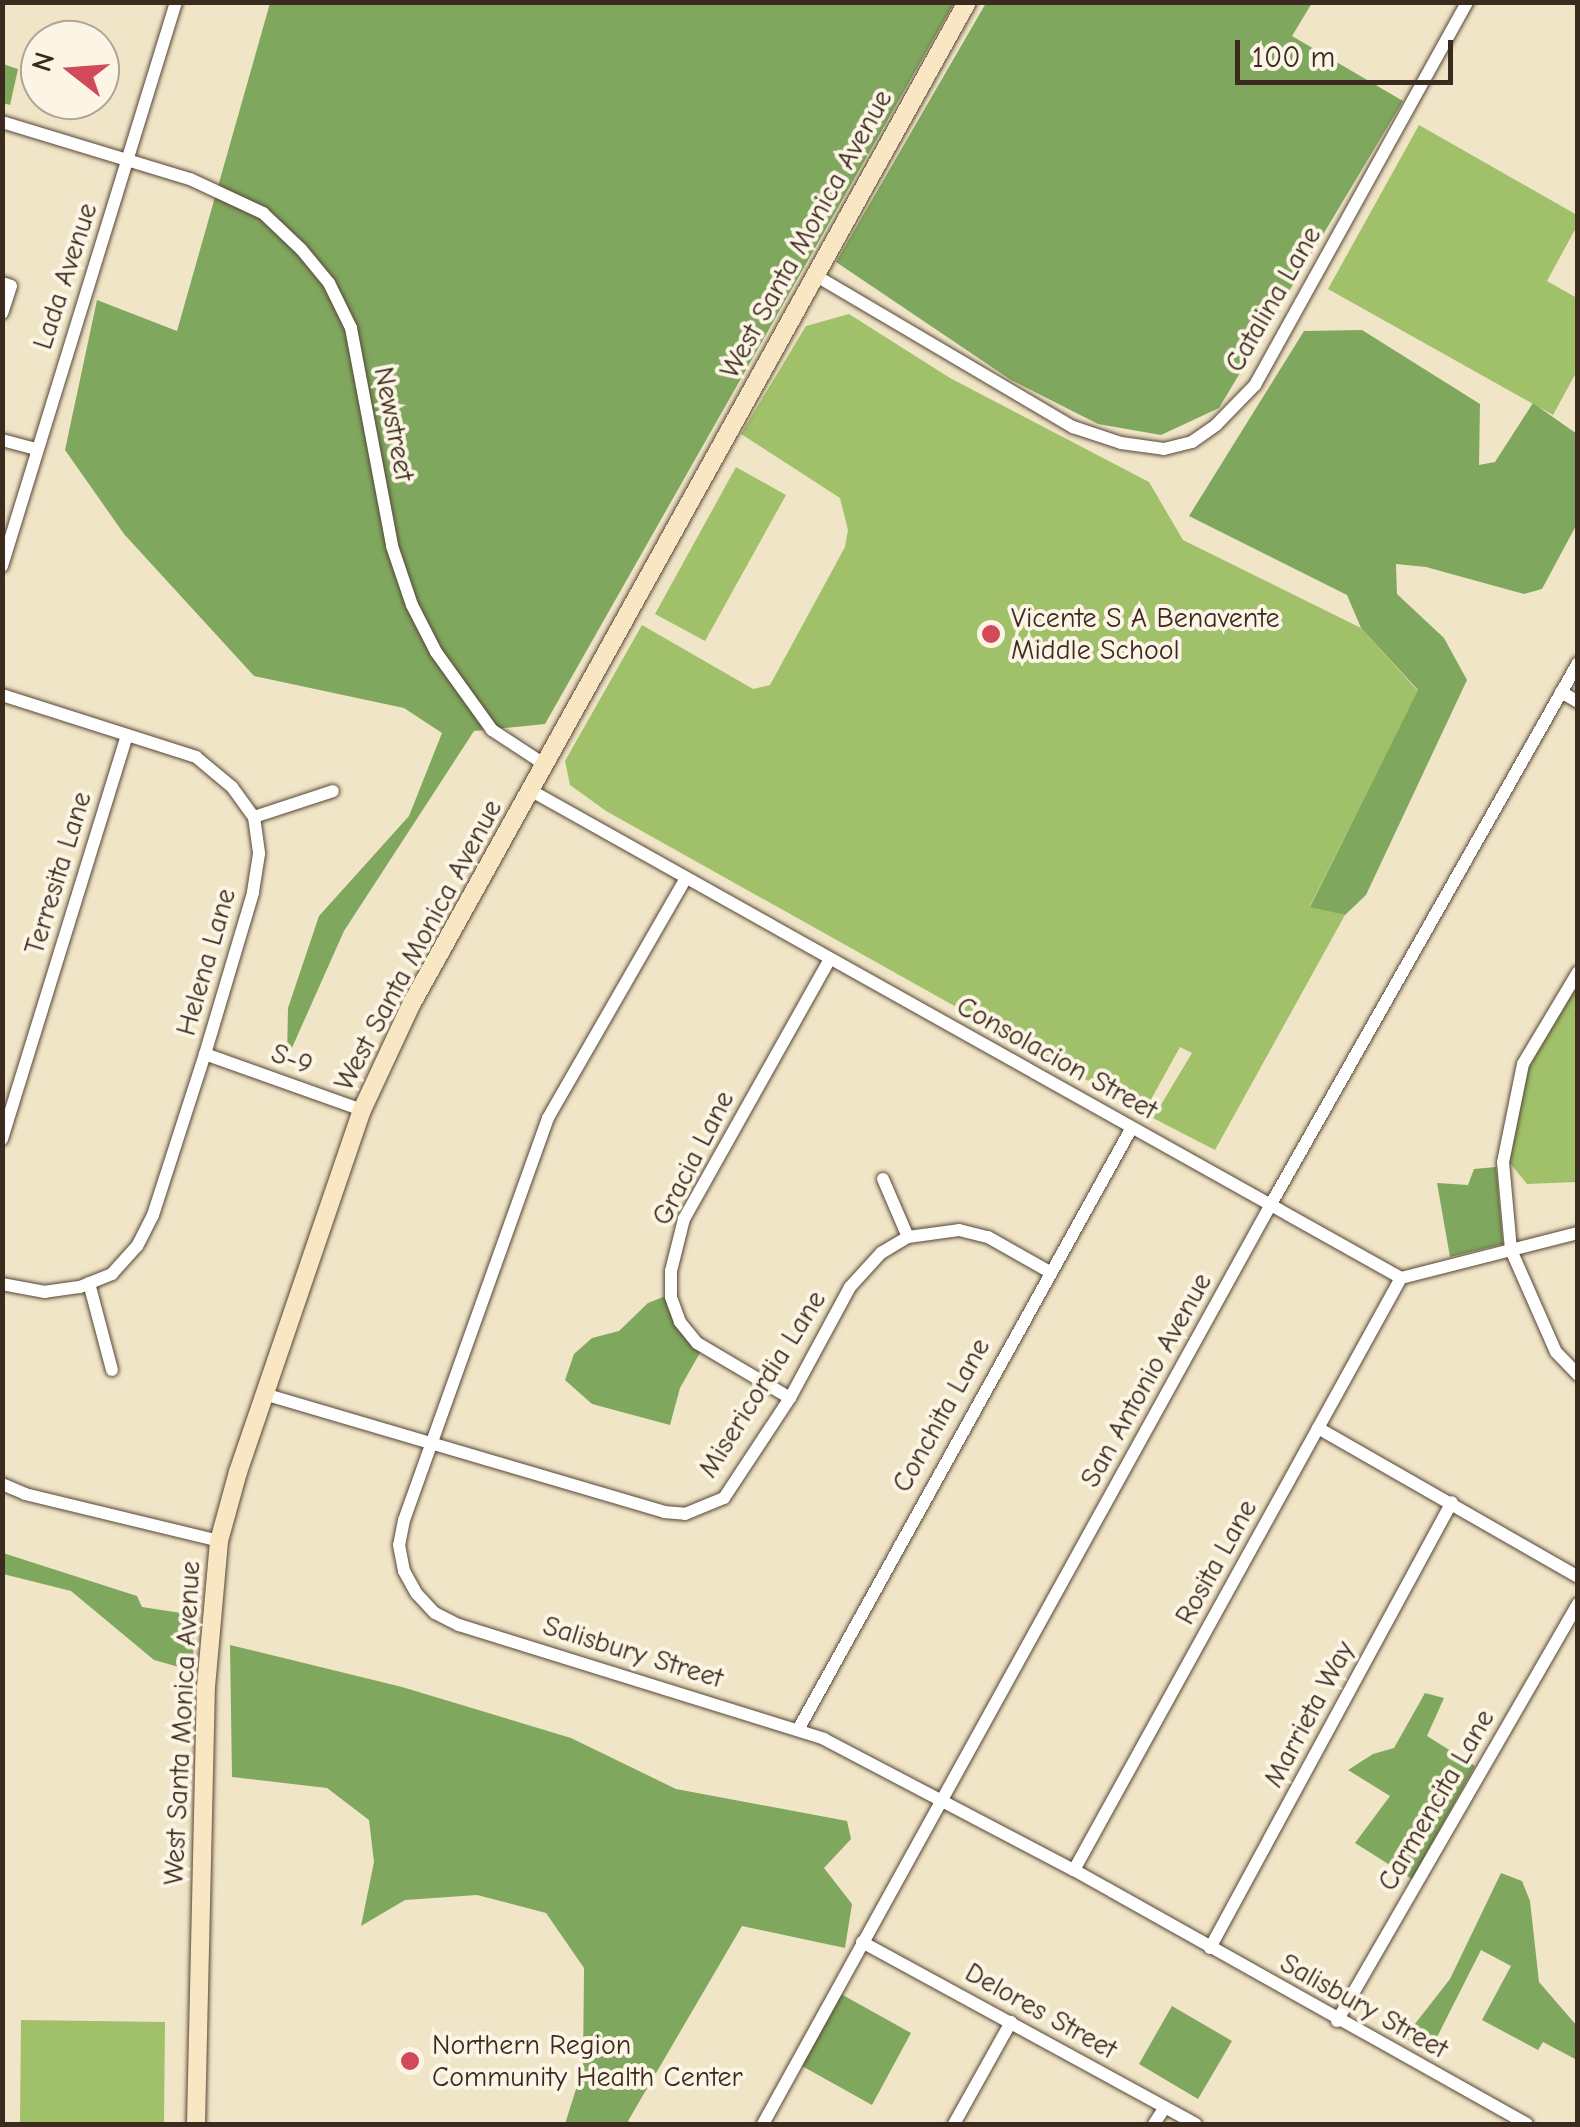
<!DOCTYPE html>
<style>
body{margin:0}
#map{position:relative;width:1580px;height:2127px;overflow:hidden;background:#f1e5c7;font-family:"Comic Neue",sans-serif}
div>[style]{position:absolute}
.green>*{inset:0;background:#a0c16a}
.forest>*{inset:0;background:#80a75e}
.roads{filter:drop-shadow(0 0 2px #564637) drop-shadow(0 0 2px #564637)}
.minor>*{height:12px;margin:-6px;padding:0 6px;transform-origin:6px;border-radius:6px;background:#fff}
.secondary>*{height:18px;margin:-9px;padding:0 9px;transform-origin:9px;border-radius:9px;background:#f9e7c3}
.dots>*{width:28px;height:28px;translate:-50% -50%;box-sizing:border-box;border:5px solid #fcf5e5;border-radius:50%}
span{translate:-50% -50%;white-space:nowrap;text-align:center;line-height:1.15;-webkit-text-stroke:8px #fcf5e5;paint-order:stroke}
.street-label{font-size:28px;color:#3b2a1e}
.poi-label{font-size:28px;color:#3b2a1e}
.left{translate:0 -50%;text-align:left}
.frame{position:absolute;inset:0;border:5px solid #3b2a1e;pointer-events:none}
.north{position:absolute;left:20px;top:20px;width:100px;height:100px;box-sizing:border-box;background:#fcf5e5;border:2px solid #afa495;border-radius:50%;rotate:287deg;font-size:28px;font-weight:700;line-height:40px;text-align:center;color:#3b2a1e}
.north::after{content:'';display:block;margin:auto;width:35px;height:45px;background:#d1495b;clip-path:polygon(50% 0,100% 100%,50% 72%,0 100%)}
.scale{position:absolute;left:1235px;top:40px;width:218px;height:45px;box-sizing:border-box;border:5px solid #3b2a1e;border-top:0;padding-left:12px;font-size:30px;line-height:35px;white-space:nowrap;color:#3b2a1e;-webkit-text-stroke:8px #fcf5e5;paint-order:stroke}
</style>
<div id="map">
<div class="green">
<i style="clip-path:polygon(1419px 125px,1577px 215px,1577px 226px,1547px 281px,1577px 298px,1577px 371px,1553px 415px,1328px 289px)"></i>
<i style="clip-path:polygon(849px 314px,950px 378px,1149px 482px,1183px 540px,1361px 628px,1418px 691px,1310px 906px,1345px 915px,1215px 1150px,1153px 1118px,1192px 1053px,1180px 1047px,1144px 1112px,606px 811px,570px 785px,565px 761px,642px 625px,753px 689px,770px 685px,845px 547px,848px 530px,840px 498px,741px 434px,806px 326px)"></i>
<i style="clip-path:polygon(736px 467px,786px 495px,705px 641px,655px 614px)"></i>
<i style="clip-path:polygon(1577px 979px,1577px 1182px,1527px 1184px,1509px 1162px,1526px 1064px)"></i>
<i style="clip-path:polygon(21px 2020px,165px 2022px,164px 2124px,20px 2124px)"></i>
</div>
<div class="forest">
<i style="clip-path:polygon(270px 3px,954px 3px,545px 724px,474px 731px,344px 931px,287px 1059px,288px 1008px,319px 916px,409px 816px,442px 733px,404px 708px,254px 676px,124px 534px,65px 450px,97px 300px,177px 331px)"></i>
<i style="clip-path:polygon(986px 3px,1312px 3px,1292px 36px,1403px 101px,1219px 408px,1161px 435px,1098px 424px,1011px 380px,836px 262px)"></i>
<i style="clip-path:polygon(3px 64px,18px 69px,10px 105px,3px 103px)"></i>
<i style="clip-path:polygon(1362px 330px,1480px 404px,1479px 465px,1495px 462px,1533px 403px,1577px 434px,1578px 522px,1542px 589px,1524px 594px,1426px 567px,1396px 564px,1397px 594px,1444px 638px,1467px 680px,1366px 895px,1345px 915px,1310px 907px,1418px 690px,1361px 628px,1347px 595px,1189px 516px,1304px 331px)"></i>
<i style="clip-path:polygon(1496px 1167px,1503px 1244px,1450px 1257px,1437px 1183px,1468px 1185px,1474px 1169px)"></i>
<i style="clip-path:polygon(668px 1295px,701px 1351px,680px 1388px,670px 1425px,592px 1404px,565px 1380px,574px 1354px,592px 1338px,619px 1331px,648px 1303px)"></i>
<i style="clip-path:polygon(3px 1553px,137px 1596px,142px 1607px,194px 1615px,193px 1671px,154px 1660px,71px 1591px,3px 1574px)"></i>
<i style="clip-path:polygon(230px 1645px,402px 1687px,571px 1738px,676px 1789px,847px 1821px,851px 1839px,824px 1868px,852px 1904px,845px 1948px,742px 1926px,628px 2121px,633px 2124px,565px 2124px,583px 2067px,584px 1968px,546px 1913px,477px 1895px,405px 1900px,361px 1926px,374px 1862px,369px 1820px,327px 1788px,232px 1777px)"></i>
<i style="clip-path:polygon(1425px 1693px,1444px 1698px,1427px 1736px,1475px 1766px,1412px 1879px,1355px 1843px,1390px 1796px,1348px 1770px,1373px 1754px,1394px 1748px)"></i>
<i style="clip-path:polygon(1501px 1873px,1522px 1881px,1530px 1901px,1539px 1982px,1577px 2026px,1577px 2060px,1543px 2042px,1538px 2050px,1482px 2020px,1511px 1966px,1481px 1950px,1430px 2051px,1404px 2038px,1450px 1979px)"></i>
<i style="clip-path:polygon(841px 1994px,911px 2033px,872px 2105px,802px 2066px)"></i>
<i style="clip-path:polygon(1172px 2006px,1232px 2041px,1198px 2099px,1139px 2064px)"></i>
</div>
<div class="roads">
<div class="minor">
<i style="left:2px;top:122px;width:196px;rotate:16.9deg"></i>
<i style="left:190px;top:179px;width:81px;rotate:25deg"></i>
<i style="left:263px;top:213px;width:52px;rotate:43.5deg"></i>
<i style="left:301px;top:249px;width:44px;rotate:50.5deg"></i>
<i style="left:329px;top:283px;width:50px;rotate:63.9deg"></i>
<i style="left:351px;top:328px;width:222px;rotate:79.3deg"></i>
<i style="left:392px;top:546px;width:62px;rotate:71.3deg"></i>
<i style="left:412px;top:605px;width:53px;rotate:62.9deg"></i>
<i style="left:436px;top:652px;width:96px;rotate:54.3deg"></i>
<i style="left:492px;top:730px;width:62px;rotate:33.2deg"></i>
<i style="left:813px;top:274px;width:302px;rotate:30.5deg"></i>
<i style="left:1073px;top:427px;width:51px;rotate:18.4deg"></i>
<i style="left:1121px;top:443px;width:43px;rotate:7.9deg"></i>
<i style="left:1164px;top:449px;width:29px;rotate:-14deg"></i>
<i style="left:1192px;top:442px;width:29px;rotate:-35deg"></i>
<i style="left:1216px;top:425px;width:56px;rotate:-45.7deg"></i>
<i style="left:1255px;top:385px;width:438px;rotate:-61deg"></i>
<i style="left:2px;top:283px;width:9px;rotate:18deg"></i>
<i style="left:11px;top:286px;width:28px;rotate:108deg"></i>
<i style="left:2px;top:440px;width:35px;rotate:15deg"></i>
<i style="left:2px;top:566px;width:590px;rotate:-72.85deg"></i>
<i style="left:1561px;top:692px;width:20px;rotate:30deg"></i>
<i style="left:2px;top:695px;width:204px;rotate:17.7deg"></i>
<i style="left:196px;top:757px;width:47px;rotate:39.8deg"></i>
<i style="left:232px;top:787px;width:37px;rotate:54deg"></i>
<i style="left:254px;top:817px;width:37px;rotate:82deg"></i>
<i style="left:259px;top:854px;width:39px;rotate:99deg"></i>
<i style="left:253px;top:893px;width:168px;rotate:106.6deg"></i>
<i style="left:205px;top:1054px;width:169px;rotate:107.9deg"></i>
<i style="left:153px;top:1215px;width:35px;rotate:117deg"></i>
<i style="left:137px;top:1246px;width:38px;rotate:132deg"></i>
<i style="left:112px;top:1274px;width:35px;rotate:158deg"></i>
<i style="left:79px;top:1287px;width:34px;rotate:172deg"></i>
<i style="left:45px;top:1292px;width:44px;rotate:-169.5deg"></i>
<i style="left:530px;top:790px;width:998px;rotate:29.26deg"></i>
<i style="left:1401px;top:1278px;width:183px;rotate:-14.3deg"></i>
<i style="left:254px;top:817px;width:83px;rotate:-18.2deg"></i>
<i style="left:686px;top:878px;width:277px;rotate:119.9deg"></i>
<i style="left:548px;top:1118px;width:427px;rotate:109.7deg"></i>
<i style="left:404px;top:1520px;width:25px;rotate:101deg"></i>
<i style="left:399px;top:1545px;width:26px;rotate:79deg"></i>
<i style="left:404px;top:1571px;width:26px;rotate:61deg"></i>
<i style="left:417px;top:1594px;width:26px;rotate:47deg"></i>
<i style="left:435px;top:1613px;width:27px;rotate:27deg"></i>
<i style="left:459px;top:1625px;width:382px;rotate:17.3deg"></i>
<i style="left:824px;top:1739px;width:282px;rotate:27.7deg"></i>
<i style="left:1074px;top:1870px;width:519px;rotate:29.28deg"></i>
<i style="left:1578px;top:972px;width:107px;rotate:120.9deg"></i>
<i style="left:1523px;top:1064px;width:100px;rotate:101.5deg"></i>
<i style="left:1503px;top:1162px;width:88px;rotate:84.8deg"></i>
<i style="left:1511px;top:1250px;width:111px;rotate:66.2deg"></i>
<i style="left:1556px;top:1352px;width:32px;rotate:46deg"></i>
<i style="left:205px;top:1054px;width:167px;rotate:19.6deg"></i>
<i style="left:2px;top:1139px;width:422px;rotate:-72.8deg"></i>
<i style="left:883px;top:1179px;width:63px;rotate:66.7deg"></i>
<i style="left:89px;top:1283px;width:90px;rotate:75.2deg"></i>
<i style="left:264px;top:1394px;width:417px;rotate:16.4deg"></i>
<i style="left:664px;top:1512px;width:21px;rotate:5deg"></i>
<i style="left:685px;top:1514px;width:42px;rotate:-22.3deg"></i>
<i style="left:724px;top:1498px;width:120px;rotate:-56.6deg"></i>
<i style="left:790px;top:1398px;width:126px;rotate:-61.6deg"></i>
<i style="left:850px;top:1287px;width:46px;rotate:-47.6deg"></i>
<i style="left:881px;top:1253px;width:31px;rotate:-31deg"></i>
<i style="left:908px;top:1237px;width:51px;rotate:-7.8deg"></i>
<i style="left:959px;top:1230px;width:30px;rotate:14deg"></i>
<i style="left:988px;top:1237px;width:69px;rotate:29.5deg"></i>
<i style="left:790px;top:1398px;width:108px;rotate:-149.4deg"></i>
<i style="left:697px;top:1343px;width:27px;rotate:-129deg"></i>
<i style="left:680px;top:1322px;width:27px;rotate:-110deg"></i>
<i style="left:671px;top:1297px;width:26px;rotate:-90deg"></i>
<i style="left:671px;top:1271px;width:54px;rotate:-76deg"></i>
<i style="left:684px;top:1219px;width:298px;rotate:-60.7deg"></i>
<i style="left:1318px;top:1428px;width:300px;rotate:29.8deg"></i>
<i style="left:2px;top:1484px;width:25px;rotate:23deg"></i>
<i style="left:25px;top:1494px;width:200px;rotate:13.6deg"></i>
<i style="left:799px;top:1728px;width:685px;rotate:-61deg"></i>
<i style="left:1074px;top:1870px;width:676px;rotate:-61.09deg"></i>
<i style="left:862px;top:1942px;width:380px;rotate:28.6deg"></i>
<i style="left:1210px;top:1948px;width:507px;rotate:-61.52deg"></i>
<i style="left:1337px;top:2021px;width:482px;rotate:-60deg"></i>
<i style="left:763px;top:2124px;width:1051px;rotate:-61.09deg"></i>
<i style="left:1271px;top:1204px;width:622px;rotate:-60.43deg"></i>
<i style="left:954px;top:2124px;width:117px;rotate:-60.8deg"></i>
<i style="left:1154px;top:2124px;width:20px;rotate:-57deg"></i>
</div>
<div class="secondary">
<i style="left:196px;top:2124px;width:437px;rotate:-88.7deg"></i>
<i style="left:206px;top:1687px;width:147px;rotate:-84.9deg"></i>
<i style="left:219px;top:1541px;width:72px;rotate:-74.6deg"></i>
<i style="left:238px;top:1472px;width:383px;rotate:-71.1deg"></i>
<i style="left:362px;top:1110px;width:118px;rotate:-65deg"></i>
<i style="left:412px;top:1003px;width:1145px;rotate:-60.99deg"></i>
</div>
</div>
<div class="dots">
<i style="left:991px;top:634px;background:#d1495b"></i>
<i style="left:410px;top:2061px;background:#d1495b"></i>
</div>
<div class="street-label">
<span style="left:806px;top:234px;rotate:-61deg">West Santa Monica Avenue</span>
<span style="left:65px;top:276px;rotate:-72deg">Lada Avenue</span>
<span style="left:1273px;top:299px;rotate:-60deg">Catalina Lane</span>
<span style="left:394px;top:424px;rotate:79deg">Newstreet</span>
<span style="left:58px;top:873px;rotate:-73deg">Terresita Lane</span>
<span style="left:418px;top:945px;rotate:-62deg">West Santa Monica Avenue</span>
<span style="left:206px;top:962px;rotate:-74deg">Helena Lane</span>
<span style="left:1057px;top:1058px;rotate:29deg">Consolacion Street</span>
<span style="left:292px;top:1059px;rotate:20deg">S-9</span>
<span style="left:693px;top:1158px;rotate:-63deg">Gracia Lane</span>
<span style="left:1146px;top:1380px;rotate:-61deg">San Antonio Avenue</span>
<span style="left:762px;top:1384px;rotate:-58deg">Misericordia Lane</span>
<span style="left:941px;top:1415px;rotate:-61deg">Conchita Lane</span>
<span style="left:1216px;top:1562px;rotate:-61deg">Rosita Lane</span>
<span style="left:633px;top:1652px;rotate:17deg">Salisbury Street</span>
<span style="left:1309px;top:1714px;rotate:-62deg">Marrieta Way</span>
<span style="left:182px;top:1723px;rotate:-87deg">West Santa Monica Avenue</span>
<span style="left:1436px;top:1800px;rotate:-60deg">Carmencita Lane</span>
<span style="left:1364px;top:2006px;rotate:29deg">Salisbury Street</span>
<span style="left:1041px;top:2011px;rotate:29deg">Delores Street</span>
</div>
<div class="poi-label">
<span class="left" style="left:1011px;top:634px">Vicente S A Benavente<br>Middle School</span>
<span class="left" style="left:432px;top:2061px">Northern Region<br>Community Health Center</span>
</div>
<div class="frame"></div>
<div class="north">N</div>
<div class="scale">100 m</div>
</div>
